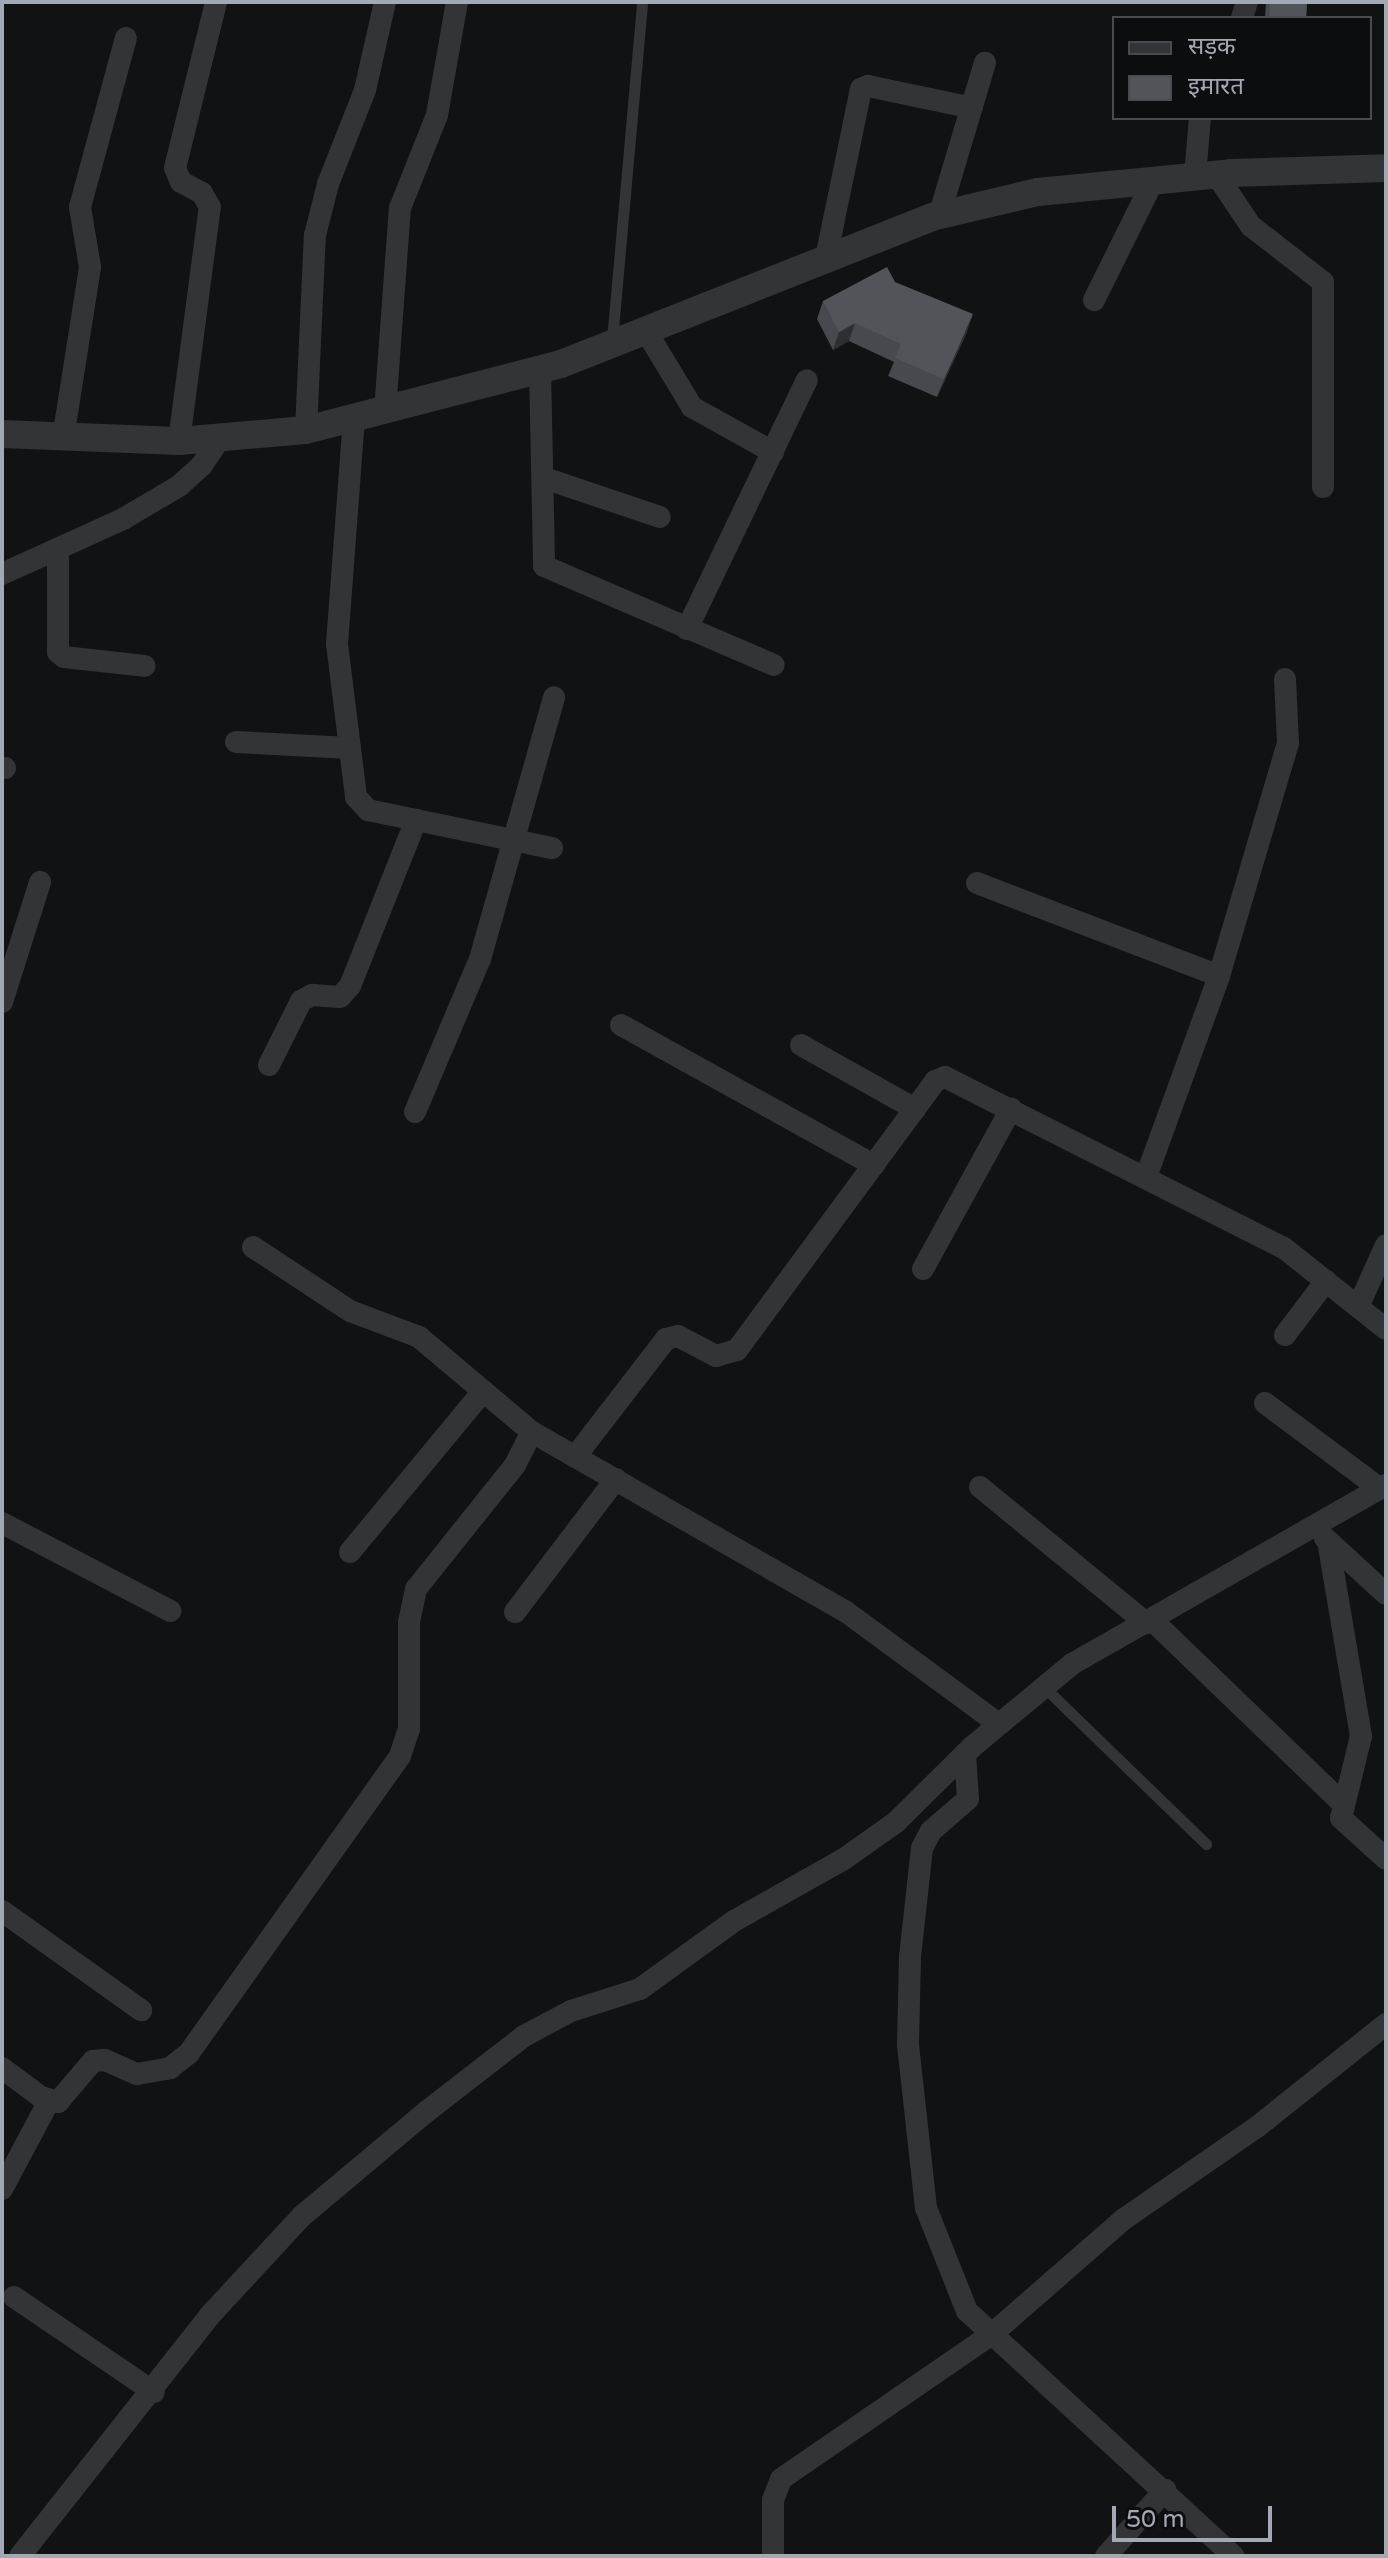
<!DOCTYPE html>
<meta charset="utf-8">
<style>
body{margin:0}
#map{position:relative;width:1388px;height:2558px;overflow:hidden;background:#111213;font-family:"Varela Round","Noto Sans Devanagari",sans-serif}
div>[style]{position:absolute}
.service>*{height:11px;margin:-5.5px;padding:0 5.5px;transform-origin:5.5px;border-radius:5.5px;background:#333438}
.minor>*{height:22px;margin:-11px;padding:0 11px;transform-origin:11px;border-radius:11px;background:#333438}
.tertiary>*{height:28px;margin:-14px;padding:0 14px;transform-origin:14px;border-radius:14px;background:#333438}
.wall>*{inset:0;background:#47494e}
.shaded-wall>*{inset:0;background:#2d2f32}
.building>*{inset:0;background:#515459}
span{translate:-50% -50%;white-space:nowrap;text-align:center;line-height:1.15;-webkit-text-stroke:6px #0c0d0e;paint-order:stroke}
.frame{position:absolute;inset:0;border:4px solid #a3a9b3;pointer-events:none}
.legend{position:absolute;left:1112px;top:16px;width:260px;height:104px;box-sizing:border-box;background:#0c0d0e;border:2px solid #484b50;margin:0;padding:10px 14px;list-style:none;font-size:24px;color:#a3a9b3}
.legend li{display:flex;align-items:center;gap:16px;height:40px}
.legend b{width:40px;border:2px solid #484b50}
.scale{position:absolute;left:1112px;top:2506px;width:160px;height:36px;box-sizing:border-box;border:4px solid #a3a9b3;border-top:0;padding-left:10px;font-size:24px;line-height:28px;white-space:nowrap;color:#a3a9b3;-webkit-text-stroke:6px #0c0d0e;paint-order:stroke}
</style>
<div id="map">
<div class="service">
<i style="left:612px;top:340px;width:339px;rotate:-84.9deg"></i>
<i style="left:1044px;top:1687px;width:226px;rotate:44.1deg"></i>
</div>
<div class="minor">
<i style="left:1242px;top:18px;width:17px;rotate:-73deg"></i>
<i style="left:1216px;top:174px;width:63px;rotate:56.1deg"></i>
<i style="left:1251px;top:226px;width:91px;rotate:37.9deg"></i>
<i style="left:1323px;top:282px;width:205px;rotate:90deg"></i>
<i style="left:1195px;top:176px;width:58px;rotate:-85.1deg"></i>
<i style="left:939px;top:216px;width:160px;rotate:-73.3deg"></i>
<i style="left:826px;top:258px;width:173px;rotate:-78.3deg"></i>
<i style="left:861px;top:89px;width:8px;rotate:-23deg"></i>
<i style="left:868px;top:86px;width:106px;rotate:11.9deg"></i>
<i style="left:1094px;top:300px;width:133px;rotate:-63.6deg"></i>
<i style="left:646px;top:331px;width:89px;rotate:58.8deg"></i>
<i style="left:692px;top:407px;width:93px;rotate:29.1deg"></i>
<i style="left:540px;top:369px;width:197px;rotate:88.8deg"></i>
<i style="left:544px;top:566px;width:250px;rotate:23.3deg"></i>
<i style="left:385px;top:411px;width:204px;rotate:-85.8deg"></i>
<i style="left:400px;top:208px;width:100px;rotate:-68.3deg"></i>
<i style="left:437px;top:115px;width:115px;rotate:-80deg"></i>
<i style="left:354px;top:418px;width:227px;rotate:94.3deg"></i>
<i style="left:337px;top:644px;width:154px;rotate:82.9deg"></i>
<i style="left:356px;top:797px;width:18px;rotate:47deg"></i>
<i style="left:368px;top:810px;width:188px;rotate:11.7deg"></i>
<i style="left:306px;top:430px;width:195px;rotate:-87.4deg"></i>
<i style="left:315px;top:235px;width:53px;rotate:-75.7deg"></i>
<i style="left:328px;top:184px;width:101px;rotate:-68.5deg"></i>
<i style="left:365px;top:90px;width:90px;rotate:-77.2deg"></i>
<i style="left:63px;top:438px;width:173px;rotate:-81deg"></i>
<i style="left:90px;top:267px;width:61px;rotate:-99.5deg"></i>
<i style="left:80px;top:207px;width:175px;rotate:-74.8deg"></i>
<i style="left:179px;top:441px;width:236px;rotate:-82.5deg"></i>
<i style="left:210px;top:207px;width:16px;rotate:-120deg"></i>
<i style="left:202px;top:193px;width:24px;rotate:-152deg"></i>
<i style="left:181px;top:182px;width:15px;rotate:-113deg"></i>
<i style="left:175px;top:168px;width:171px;rotate:-76.1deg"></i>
<i style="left:544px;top:478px;width:122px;rotate:18.6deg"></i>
<i style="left:58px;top:549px;width:103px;rotate:90deg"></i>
<i style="left:58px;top:652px;width:8px;rotate:40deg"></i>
<i style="left:64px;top:657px;width:81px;rotate:6.3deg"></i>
<i style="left:2px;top:574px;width:133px;rotate:-24.4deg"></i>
<i style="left:123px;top:519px;width:65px;rotate:-30.5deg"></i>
<i style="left:179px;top:486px;width:31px;rotate:-42deg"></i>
<i style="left:202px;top:465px;width:32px;rotate:-56deg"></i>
<i style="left:687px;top:629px;width:276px;rotate:-64.3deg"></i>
<i style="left:236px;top:742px;width:114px;rotate:3deg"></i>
<i style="left:2px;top:768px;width:3px"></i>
<i style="left:977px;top:883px;width:259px;rotate:21deg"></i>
<i style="left:2px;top:1002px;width:126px;rotate:-72.4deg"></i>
<i style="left:621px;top:1025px;width:289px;rotate:29deg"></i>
<i style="left:801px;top:1045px;width:131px;rotate:29.3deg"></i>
<i style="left:269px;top:1065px;width:72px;rotate:-63.4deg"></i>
<i style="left:301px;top:1001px;width:13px;rotate:-29deg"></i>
<i style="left:312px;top:995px;width:28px;rotate:4deg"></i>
<i style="left:340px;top:997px;width:15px;rotate:-48deg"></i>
<i style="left:350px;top:986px;width:179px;rotate:-68.3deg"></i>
<i style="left:415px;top:1112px;width:166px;rotate:-67deg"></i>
<i style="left:480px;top:959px;width:272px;rotate:-74.2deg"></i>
<i style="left:1146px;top:1177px;width:214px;rotate:-70deg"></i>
<i style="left:1219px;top:976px;width:243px;rotate:-73.5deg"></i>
<i style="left:1288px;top:743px;width:64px;rotate:-92.7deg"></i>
<i style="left:253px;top:1247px;width:116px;rotate:33.4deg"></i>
<i style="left:350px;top:1311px;width:74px;rotate:20.6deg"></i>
<i style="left:419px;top:1337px;width:148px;rotate:40.1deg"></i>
<i style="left:532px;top:1432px;width:361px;rotate:29.8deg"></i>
<i style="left:845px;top:1611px;width:191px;rotate:36.3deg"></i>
<i style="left:923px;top:1269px;width:183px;rotate:-61.2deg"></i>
<i style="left:1358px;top:1307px;width:68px;rotate:-65.7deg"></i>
<i style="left:1285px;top:1335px;width:68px;rotate:-52.8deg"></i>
<i style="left:1265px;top:1403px;width:142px;rotate:36.7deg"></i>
<i style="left:575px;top:1457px;width:149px;rotate:-52.4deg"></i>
<i style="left:666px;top:1339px;width:12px;rotate:-14deg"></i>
<i style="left:678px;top:1336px;width:43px;rotate:27.8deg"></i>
<i style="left:716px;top:1356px;width:22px;rotate:-16deg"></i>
<i style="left:737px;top:1350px;width:334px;rotate:-53.6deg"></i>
<i style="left:935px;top:1081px;width:11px;rotate:-22deg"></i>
<i style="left:945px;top:1077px;width:380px;rotate:26.8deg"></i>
<i style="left:1284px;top:1248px;width:130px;rotate:38.5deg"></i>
<i style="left:980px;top:1487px;width:215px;rotate:39.3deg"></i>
<i style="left:2px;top:1523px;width:190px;rotate:27.6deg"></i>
<i style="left:1325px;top:1538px;width:83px;rotate:42.6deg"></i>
<i style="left:1328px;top:1541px;width:198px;rotate:80.4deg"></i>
<i style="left:1361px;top:1736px;width:84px;rotate:103.7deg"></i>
<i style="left:1341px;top:1818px;width:61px;rotate:42.3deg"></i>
<i style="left:350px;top:1552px;width:209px;rotate:-50.4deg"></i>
<i style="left:515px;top:1612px;width:167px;rotate:-52.8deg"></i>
<i style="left:1152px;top:1620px;width:264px;rotate:43.9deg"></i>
<i style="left:965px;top:1754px;width:45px;rotate:86.2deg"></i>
<i style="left:968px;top:1799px;width:49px;rotate:139.1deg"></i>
<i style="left:931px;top:1831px;width:19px;rotate:118deg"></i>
<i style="left:922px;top:1848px;width:109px;rotate:96.3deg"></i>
<i style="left:910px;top:1956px;width:89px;rotate:91.3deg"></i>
<i style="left:908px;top:2045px;width:164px;rotate:83.7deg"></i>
<i style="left:926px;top:2208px;width:111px;rotate:68.3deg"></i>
<i style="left:967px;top:2311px;width:362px;rotate:42.6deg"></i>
<i style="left:2px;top:1911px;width:171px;rotate:35.5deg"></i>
<i style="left:2px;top:2068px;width:49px;rotate:36.6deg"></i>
<i style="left:41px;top:2097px;width:18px;rotate:16deg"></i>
<i style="left:58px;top:2102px;width:54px;rotate:-49.5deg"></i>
<i style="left:93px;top:2061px;width:12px;rotate:-5deg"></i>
<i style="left:105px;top:2060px;width:35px;rotate:24deg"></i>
<i style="left:137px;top:2074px;width:34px;rotate:-10deg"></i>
<i style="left:170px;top:2068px;width:24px;rotate:-38deg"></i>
<i style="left:189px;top:2053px;width:364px;rotate:-54.6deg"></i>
<i style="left:400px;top:1756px;width:28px;rotate:-72deg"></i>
<i style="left:409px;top:1729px;width:107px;rotate:-90deg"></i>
<i style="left:409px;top:1622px;width:34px;rotate:-78deg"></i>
<i style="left:416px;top:1589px;width:159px;rotate:-51.4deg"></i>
<i style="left:515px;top:1465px;width:37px;rotate:-63deg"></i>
<i style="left:2px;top:2189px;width:100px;rotate:-61.9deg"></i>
<i style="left:14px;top:2297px;width:169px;rotate:34.2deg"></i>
<i style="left:20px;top:2556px;width:311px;rotate:-51.7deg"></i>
<i style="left:213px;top:2312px;width:131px;rotate:-47.2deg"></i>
<i style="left:302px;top:2216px;width:162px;rotate:-40deg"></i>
<i style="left:426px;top:2112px;width:124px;rotate:-37.8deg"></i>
<i style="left:524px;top:2036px;width:53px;rotate:-28deg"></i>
<i style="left:571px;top:2011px;width:72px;rotate:-17.7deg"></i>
<i style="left:640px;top:1989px;width:116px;rotate:-35.9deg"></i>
<i style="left:734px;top:1921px;width:126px;rotate:-29.4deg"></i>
<i style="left:844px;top:1859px;width:64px;rotate:-35.4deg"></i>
<i style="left:896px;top:1822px;width:107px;rotate:-44.6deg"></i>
<i style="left:972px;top:1747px;width:130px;rotate:-39.7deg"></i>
<i style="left:1072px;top:1664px;width:361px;rotate:-29.7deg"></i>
<i style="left:773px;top:2556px;width:56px;rotate:-90deg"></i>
<i style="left:773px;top:2500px;width:22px;rotate:-69deg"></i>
<i style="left:781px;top:2479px;width:256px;rotate:-34.5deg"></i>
<i style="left:992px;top:2334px;width:175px;rotate:-41.1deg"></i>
<i style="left:1124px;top:2219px;width:162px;rotate:-34.7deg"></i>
<i style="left:1257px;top:2127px;width:165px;rotate:-38.6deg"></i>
<i style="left:1106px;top:2556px;width:89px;rotate:-48.2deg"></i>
</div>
<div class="tertiary">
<i style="left:2px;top:434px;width:177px;rotate:2.3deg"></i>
<i style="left:179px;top:441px;width:127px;rotate:-5deg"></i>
<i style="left:306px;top:430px;width:263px;rotate:-14.5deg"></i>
<i style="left:561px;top:364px;width:399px;rotate:-21.6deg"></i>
<i style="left:932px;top:217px;width:109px;rotate:-13.3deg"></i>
<i style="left:1038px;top:192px;width:194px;rotate:-5.6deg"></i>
<i style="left:1231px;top:173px;width:155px;rotate:-1.8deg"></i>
</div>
<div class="wall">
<i style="clip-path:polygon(1266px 2px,1307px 2px,1306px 18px,1265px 18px)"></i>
<i style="clip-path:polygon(895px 282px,967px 332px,937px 397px,888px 376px,894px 362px,849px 341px,833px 350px,817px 319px,823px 301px)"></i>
</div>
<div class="shaded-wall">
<i style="clip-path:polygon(973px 314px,967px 332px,937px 397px,944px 379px)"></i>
<i style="clip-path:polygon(855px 323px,849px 341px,833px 350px,839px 332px)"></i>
</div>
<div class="building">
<i style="clip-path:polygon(1270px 2px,1307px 2px,1306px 18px,1269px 18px)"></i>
<i style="clip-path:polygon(887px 267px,895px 282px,973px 314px,944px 379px,895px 358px,901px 344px,855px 323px,839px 332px,823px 301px)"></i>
</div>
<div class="frame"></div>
<ul class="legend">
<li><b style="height:10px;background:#333438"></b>सड़क</li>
<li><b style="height:22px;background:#515459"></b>इमारत</li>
</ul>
<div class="scale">50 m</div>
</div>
